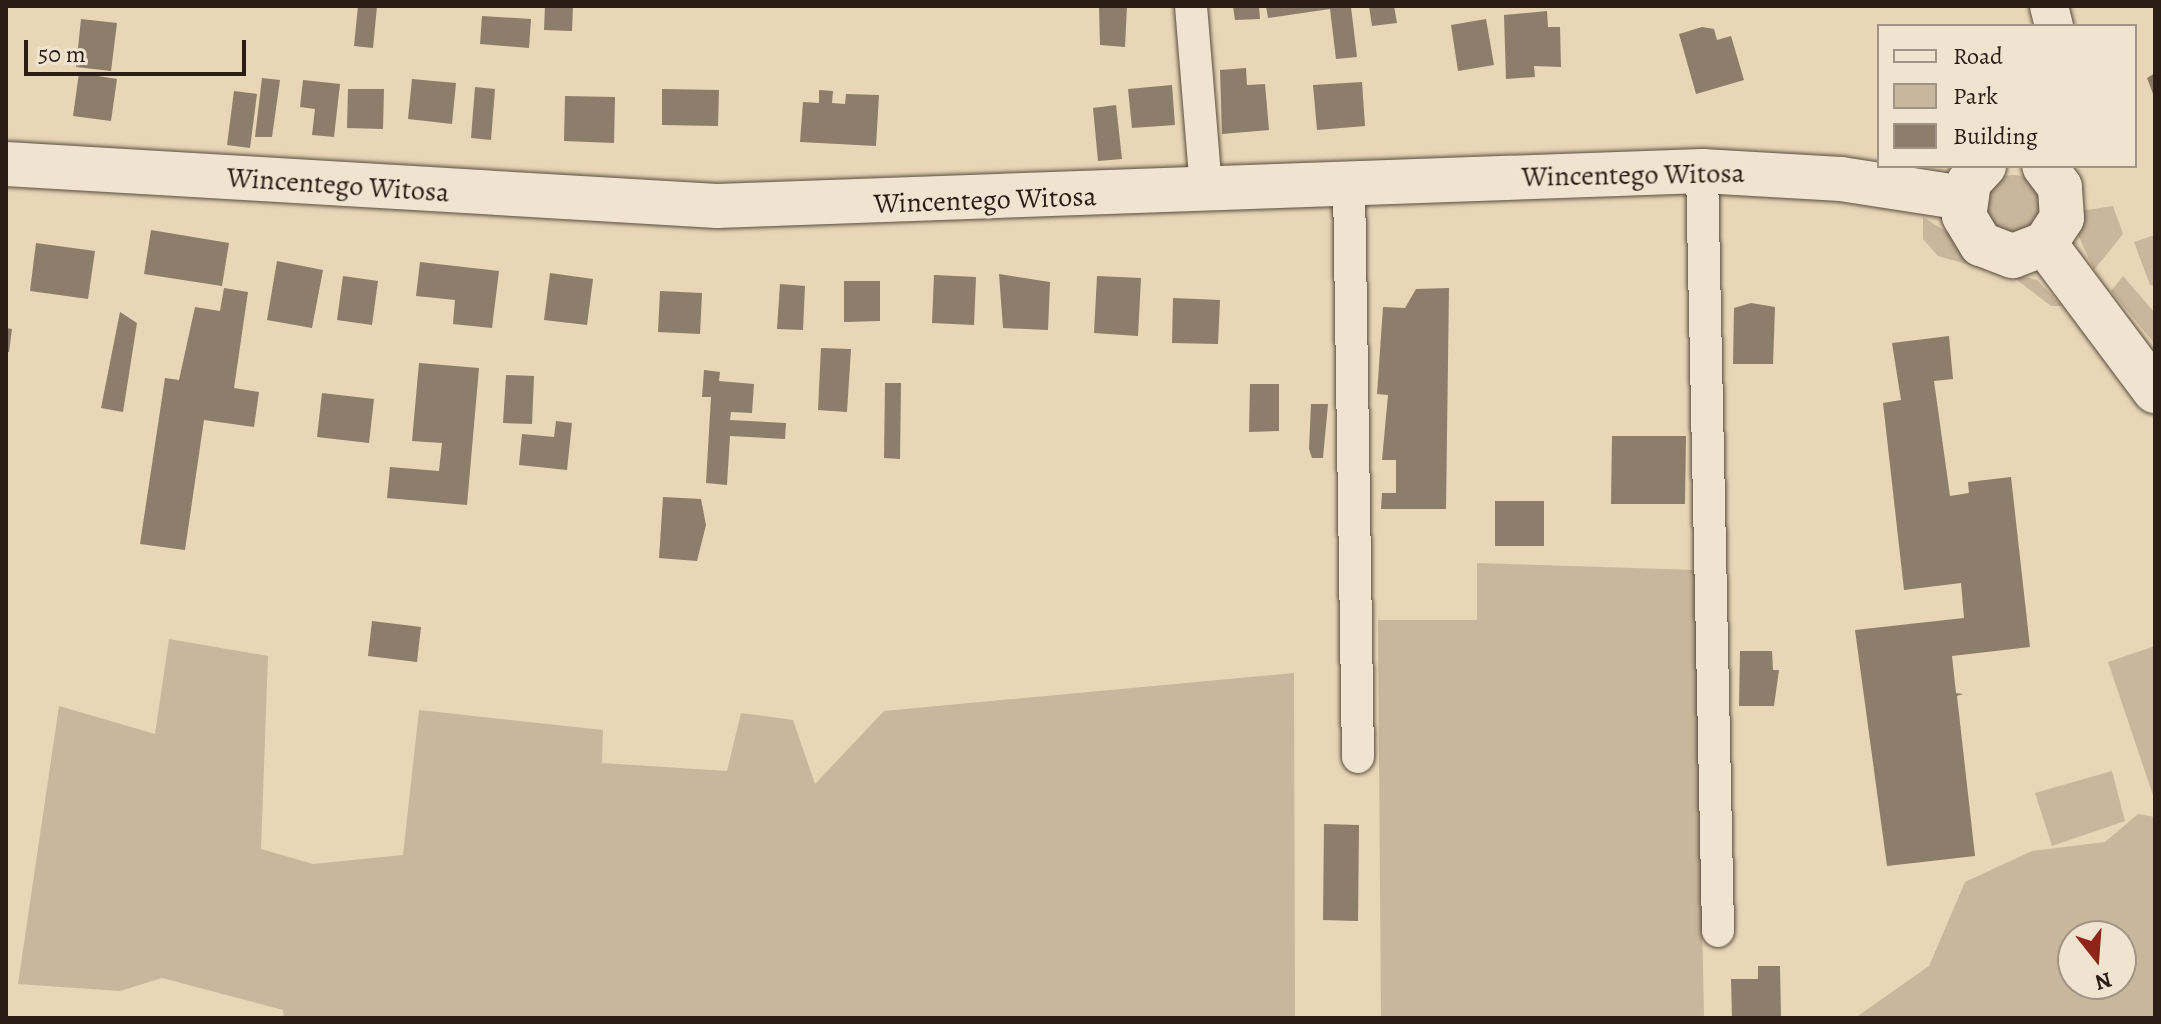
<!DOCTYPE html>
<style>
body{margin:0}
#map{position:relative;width:2161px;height:1024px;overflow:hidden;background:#e8d6b7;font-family:Alegreya,serif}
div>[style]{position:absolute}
.green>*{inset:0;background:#c8b79c}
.round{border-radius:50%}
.building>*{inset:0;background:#8d7d6a}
.roads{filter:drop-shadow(0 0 2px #5a4b3e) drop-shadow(0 0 2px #5a4b3e)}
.minor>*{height:32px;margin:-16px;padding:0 16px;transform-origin:16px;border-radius:16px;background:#f0e4d0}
.tertiary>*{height:38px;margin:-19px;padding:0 19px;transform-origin:19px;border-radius:19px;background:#f0e4d0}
.secondary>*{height:44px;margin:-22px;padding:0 22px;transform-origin:22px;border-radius:22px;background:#f0e4d0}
span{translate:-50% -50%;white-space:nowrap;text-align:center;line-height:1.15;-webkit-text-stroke:6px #f0e4d0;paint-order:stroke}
.street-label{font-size:28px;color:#2b1d16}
.frame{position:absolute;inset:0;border:8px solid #2b1d16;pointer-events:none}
.legend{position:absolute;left:1877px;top:24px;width:260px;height:144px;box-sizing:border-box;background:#f0e4d0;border:2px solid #a19486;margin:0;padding:10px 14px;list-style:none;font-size:24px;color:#2b1d16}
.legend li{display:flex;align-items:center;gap:16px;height:40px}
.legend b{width:40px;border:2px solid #a19486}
.north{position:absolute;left:2057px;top:920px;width:80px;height:80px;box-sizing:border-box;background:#f0e4d0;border:2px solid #a19486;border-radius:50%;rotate:163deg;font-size:22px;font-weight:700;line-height:32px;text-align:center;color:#2b1d16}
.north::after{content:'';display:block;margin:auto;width:28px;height:36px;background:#8f2418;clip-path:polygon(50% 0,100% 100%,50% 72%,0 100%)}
.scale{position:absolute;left:24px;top:40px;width:222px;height:36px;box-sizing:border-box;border:4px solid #2b1d16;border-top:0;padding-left:10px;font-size:24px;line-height:28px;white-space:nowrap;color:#2b1d16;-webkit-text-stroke:6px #f0e4d0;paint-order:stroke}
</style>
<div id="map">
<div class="green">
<i class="round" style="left:1983px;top:175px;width:60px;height:60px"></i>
<i style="clip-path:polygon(2113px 206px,2123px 234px,2094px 270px,2078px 235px,2080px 211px)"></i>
<i style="clip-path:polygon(1923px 217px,2013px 274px,2037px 280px,2062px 306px,2051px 306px,2013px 277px,1938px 256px,1923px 239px)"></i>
<i style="clip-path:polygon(2155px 235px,2155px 286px,2150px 285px,2134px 242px)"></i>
<i style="clip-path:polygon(2123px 276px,2155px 313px,2155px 344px,2111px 291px)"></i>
<i style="clip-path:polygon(1477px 563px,1695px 570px,1704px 1018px,1381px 1018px,1378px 620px,1477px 620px)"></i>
<i style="clip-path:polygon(169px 639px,268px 656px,261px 849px,313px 864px,403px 855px,419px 710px,603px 730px,602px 763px,727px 771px,741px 713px,793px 720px,815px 784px,884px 711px,1294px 673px,1295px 1018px,284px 1018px,283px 1010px,162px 978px,120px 991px,18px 984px,59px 706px,155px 734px)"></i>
<i style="clip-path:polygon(2155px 646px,2155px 801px,2108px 662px)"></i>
<i style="clip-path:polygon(2112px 771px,2125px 821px,2052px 846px,2035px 793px)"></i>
<i style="clip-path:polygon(evenodd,2138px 814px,2155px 817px,2155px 1018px,1855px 1018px,1929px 966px,1965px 882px,2032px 851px,2105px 842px,2138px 814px,2073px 936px,2121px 936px,2121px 984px,2073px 984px,2073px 936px)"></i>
</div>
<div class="building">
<i style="clip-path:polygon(358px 6px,377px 6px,373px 48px,354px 46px)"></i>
<i style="clip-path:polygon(545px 6px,573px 6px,572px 31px,544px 30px)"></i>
<i style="clip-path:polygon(1099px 6px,1127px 6px,1125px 47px,1100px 45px)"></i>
<i style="clip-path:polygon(1233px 6px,1259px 6px,1260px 19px,1235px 20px)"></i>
<i style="clip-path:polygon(1266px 6px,1351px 7px,1357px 57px,1336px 59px,1330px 9px,1268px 18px)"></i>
<i style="clip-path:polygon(1369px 6px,1394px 6px,1397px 23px,1372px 26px)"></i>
<i style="clip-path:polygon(1547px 11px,1548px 27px,1560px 27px,1561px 67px,1534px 66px,1535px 77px,1506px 79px,1504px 15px)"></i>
<i style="clip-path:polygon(482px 16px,531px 19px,529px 48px,480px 44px)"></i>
<i style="clip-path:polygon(81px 19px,117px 23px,111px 71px,76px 67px)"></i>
<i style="clip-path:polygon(1486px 19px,1494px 65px,1458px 71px,1451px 25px)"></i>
<i style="clip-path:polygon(1702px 27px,1714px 29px,1717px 40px,1731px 36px,1744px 80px,1696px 94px,1679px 34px)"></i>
<i style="clip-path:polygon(1246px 68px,1247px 85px,1265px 84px,1269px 130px,1222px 134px,1220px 70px)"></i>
<i style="clip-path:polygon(79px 73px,117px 79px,111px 121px,73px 116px)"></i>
<i style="clip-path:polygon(2155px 73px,2155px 99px,2147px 78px)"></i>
<i style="clip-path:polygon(262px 78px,280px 80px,272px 137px,255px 137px)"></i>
<i style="clip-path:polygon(412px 79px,456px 83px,452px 124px,408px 119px)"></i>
<i style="clip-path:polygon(303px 80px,340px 84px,334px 137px,312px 135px,315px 109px,300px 107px)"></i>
<i style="clip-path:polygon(1362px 82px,1365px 126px,1317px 130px,1313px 85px)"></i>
<i style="clip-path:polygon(1172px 85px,1175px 125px,1132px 128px,1128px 89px)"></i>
<i style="clip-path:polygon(475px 87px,495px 89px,491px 140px,471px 138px)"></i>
<i style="clip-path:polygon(348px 89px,384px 89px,383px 129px,347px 128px)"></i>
<i style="clip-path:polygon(662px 89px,719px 90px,718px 126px,662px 125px)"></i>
<i style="clip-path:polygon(819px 90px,833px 91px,832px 103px,845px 104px,846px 94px,879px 95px,876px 146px,800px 142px,803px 102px,819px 103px)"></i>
<i style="clip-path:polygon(234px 91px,257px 94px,250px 148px,227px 145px)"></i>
<i style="clip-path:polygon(565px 96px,615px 97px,614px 143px,564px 141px)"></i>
<i style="clip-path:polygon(1116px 105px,1122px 159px,1098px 161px,1093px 108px)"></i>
<i style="clip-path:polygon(151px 230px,229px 243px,222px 286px,144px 274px)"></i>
<i style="clip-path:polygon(36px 243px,95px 251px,88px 299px,30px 291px)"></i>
<i style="clip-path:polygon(277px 261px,323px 270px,312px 328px,267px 320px)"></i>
<i style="clip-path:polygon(420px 262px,499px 271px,492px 328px,453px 324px,455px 300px,416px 296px)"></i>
<i style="clip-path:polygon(550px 273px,593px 279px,587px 325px,544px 320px)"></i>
<i style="clip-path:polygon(999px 274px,1050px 282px,1048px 330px,1003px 328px)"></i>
<i style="clip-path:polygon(934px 275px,976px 277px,974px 325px,932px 323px)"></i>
<i style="clip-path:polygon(343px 276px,378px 281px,372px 325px,337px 320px)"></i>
<i style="clip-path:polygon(1097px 276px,1141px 278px,1138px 336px,1094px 333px)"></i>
<i style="clip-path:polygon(844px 281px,880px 281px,880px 321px,844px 322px)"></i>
<i style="clip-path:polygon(780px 284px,805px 286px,803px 330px,777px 329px)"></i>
<i style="clip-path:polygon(224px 288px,248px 292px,234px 388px,259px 392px,254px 427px,204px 420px,185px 550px,140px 544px,165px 378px,179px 380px,195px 307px,220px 311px)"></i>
<i style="clip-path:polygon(1449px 288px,1446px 509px,1381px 509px,1382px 493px,1396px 493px,1396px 460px,1382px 460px,1388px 395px,1377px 394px,1383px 307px,1405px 308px,1416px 289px)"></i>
<i style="clip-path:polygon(660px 291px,702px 293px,700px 334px,658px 332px)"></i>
<i style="clip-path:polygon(1173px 298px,1220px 300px,1218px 344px,1172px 343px)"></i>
<i style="clip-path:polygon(1751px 303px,1775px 307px,1773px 364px,1733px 364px,1734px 308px)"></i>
<i style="clip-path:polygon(120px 312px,137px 323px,123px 412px,101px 408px)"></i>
<i style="clip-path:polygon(6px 328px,12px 329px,9px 352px,6px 352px)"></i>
<i style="clip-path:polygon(1949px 336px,1953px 379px,1934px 381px,1950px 496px,1969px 493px,1968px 482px,2011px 477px,2030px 647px,1952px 656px,1956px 693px,1963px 694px,1957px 696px,1975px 856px,1887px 866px,1855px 630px,1964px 618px,1961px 583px,1904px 590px,1883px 403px,1901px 400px,1892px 343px)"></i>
<i style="clip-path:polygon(821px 348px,851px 349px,847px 412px,818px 410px)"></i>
<i style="clip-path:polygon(419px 363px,479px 368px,467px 505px,387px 498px,390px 467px,439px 471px,442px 443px,412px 441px)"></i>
<i style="clip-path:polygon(704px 370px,720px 372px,719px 381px,754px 384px,752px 413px,731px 412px,730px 420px,786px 423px,785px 439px,730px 436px,727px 485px,706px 483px,711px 397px,702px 397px)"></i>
<i style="clip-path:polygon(506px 375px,534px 376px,532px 424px,503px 423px)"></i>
<i style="clip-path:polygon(885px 383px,901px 383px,900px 459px,884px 458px)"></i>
<i style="clip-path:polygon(1250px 384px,1279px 384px,1279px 431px,1249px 432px)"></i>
<i style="clip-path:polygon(322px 393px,374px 399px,369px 443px,317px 437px)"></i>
<i style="clip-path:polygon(1311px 404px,1328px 404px,1323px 458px,1312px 458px,1309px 449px)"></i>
<i style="clip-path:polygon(556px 421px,572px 423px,567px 470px,519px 465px,522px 434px,554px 437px)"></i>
<i style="clip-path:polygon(1612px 436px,1686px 436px,1685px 504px,1611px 504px)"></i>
<i style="clip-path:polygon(663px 497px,701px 499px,706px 525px,697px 561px,659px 558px)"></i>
<i style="clip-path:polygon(1495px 501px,1544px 501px,1544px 546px,1495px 546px)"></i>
<i style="clip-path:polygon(372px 621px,421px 627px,417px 662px,368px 656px)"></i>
<i style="clip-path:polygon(1740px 651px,1772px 651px,1773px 670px,1779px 670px,1774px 706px,1739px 706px)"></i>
<i style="clip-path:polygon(1324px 824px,1359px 825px,1358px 921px,1323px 920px)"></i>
<i style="clip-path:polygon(1758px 966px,1780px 966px,1781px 1018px,1732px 1018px,1731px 979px,1758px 979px)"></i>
</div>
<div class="roads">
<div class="minor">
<i style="left:1191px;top:6px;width:185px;rotate:85.3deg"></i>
<i style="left:1702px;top:171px;width:760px;rotate:88.79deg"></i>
<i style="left:1349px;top:185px;width:572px;rotate:89.1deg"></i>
</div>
<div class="tertiary">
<i style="left:2049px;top:6px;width:21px;rotate:76deg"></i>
</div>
<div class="secondary">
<i style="left:6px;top:164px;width:712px;rotate:3.38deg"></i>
<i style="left:717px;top:206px;width:986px;rotate:-2.04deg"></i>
<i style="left:1702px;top:171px;width:139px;rotate:3.3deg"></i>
<i style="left:1841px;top:179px;width:124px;rotate:8.8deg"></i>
<i style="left:1984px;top:166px;width:22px;rotate:133deg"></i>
<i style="left:1969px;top:182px;width:34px;rotate:98deg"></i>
<i style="left:1964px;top:216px;width:33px;rotate:59deg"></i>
<i style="left:1981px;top:244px;width:34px;rotate:21deg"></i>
<i style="left:2013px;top:256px;width:34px;rotate:-21deg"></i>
<i style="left:2045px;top:244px;width:31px;rotate:-57deg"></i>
<i style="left:2062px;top:218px;width:31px;rotate:-94deg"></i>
<i style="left:2060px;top:187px;width:26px;rotate:-127deg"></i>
<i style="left:2045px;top:244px;width:184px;rotate:53.2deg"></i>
</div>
</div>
<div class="street-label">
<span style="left:1633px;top:175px;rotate:-1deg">Wincentego Witosa</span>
<span style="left:338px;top:185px;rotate:4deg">Wincentego Witosa</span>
<span style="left:985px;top:200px;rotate:-2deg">Wincentego Witosa</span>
</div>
<div class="frame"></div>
<ul class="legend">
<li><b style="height:10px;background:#f0e4d0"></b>Road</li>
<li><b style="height:22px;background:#c8b79c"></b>Park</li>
<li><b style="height:22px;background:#8d7d6a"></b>Building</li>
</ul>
<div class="north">N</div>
<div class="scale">50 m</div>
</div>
